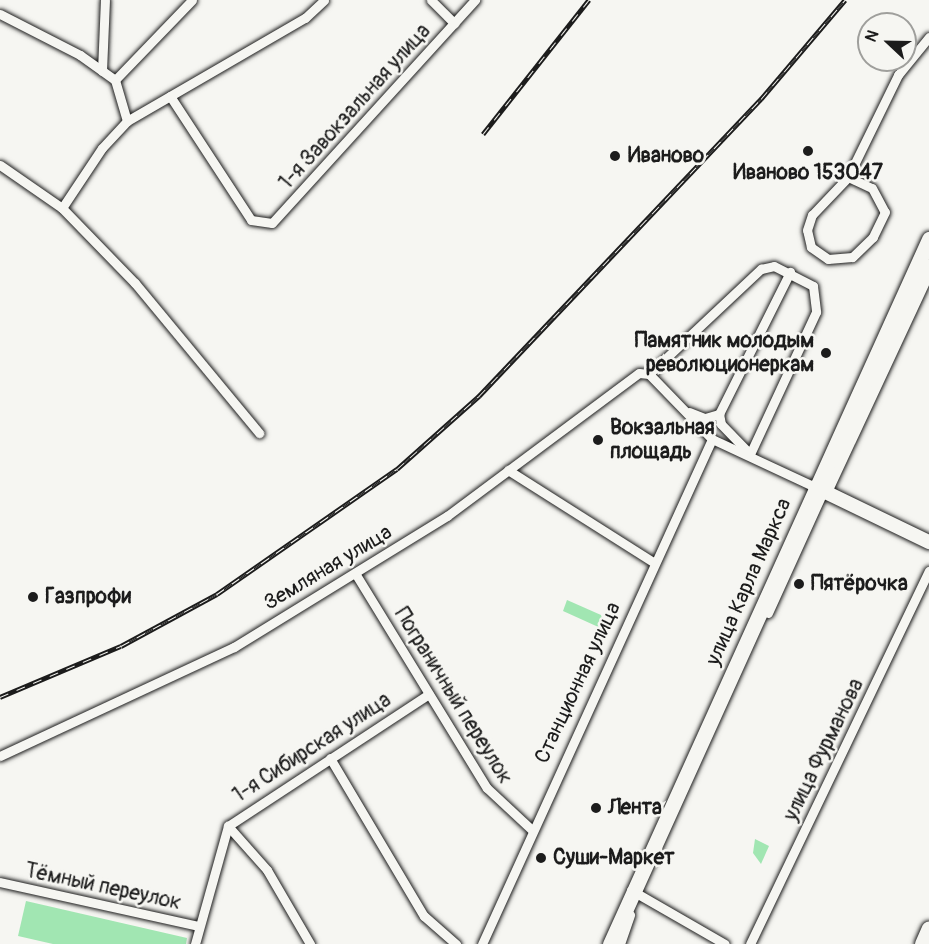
<!DOCTYPE html>
<meta charset="utf-8">
<style>
body{margin:0}
#map{position:relative;width:929px;height:944px;overflow:hidden;background:#f6f6f2;font-family:Pangolin,sans-serif}
div>[style]{position:absolute}
.green>*{inset:0;background:#a1e6b2}
.roads{filter:drop-shadow(0 0 2px #1c1c1c) drop-shadow(0 0 2px #1c1c1c)}
.minor>*{height:9px;margin:-4.5px;padding:0 4.5px;transform-origin:4.5px;border-radius:4.5px;background:#f6f6f2}
.secondary>*{height:14px;margin:-7px;padding:0 7px;transform-origin:7px;border-radius:7px;background:#f6f6f2}
.primary>*{height:15px;margin:-7.5px;padding:0 7.5px;transform-origin:7.5px;border-radius:7.5px;background:#f6f6f2}
.rail>*{height:5px;margin-top:-2.5px;transform-origin:0;background:repeating-linear-gradient(90deg,#f6f6f2 0 9px,#1c1c1c 0 18px);box-sizing:border-box;border-block:2px solid #1c1c1c}
.dots>*{width:16px;height:16px;translate:-50% -50%;box-sizing:border-box;border:3px solid #f6f6f2;border-radius:50%}
span{translate:-50% -50%;white-space:nowrap;text-align:center;line-height:1.15;-webkit-text-stroke:5px #f6f6f2;paint-order:stroke}
.street-label{font-size:21px;color:#1c1c1c}
.poi-label{font-size:21px;color:#1c1c1c;font-weight:700}
.left{translate:0 -50%;text-align:left}
.right{translate:-100% -50%;text-align:right}
.north{position:absolute;left:857px;top:12px;width:60px;height:60px;box-sizing:border-box;background:#f6f6f2;border:2px solid #9f9f9c;border-radius:50%;rotate:292deg;font-size:16px;font-weight:700;line-height:24px;text-align:center;color:#1c1c1c}
.north::after{content:'';display:block;margin:auto;width:21px;height:27px;background:#1c1c1c;clip-path:polygon(50% 0,100% 100%,50% 72%,0 100%)}
</style>
<div id="map">
<div class="green">
<i style="clip-path:polygon(567px 600px,601px 615px,605px 630px,563px 611px)"></i>
<i style="clip-path:polygon(755px 839px,769px 846px,761px 864px,753px 853px)"></i>
<i style="clip-path:polygon(26px 901px,187px 938px,186px 944px,53px 944px,18px 936px)"></i>
</div>
<div class="roads">
<div class="minor">
<i style="left:431px;top:0;width:33px;rotate:45deg"></i>
<i style="left:0;top:14px;width:90px;rotate:27.1deg"></i>
<i style="left:80px;top:55px;width:43px;rotate:35.5deg"></i>
<i style="left:115px;top:80px;width:43px;rotate:73.7deg"></i>
<i style="left:102px;top:71px;width:71px;rotate:-87.6deg"></i>
<i style="left:115px;top:80px;width:111px;rotate:-46.1deg"></i>
<i style="left:170px;top:96px;width:148px;rotate:56.8deg"></i>
<i style="left:251px;top:220px;width:21px;rotate:8deg"></i>
<i style="left:272px;top:223px;width:302px;rotate:-47.7deg"></i>
<i style="left:0;top:165px;width:75px;rotate:34.7deg"></i>
<i style="left:62px;top:208px;width:105px;rotate:45.8deg"></i>
<i style="left:135px;top:283px;width:195px;rotate:50.4deg"></i>
<i style="left:848px;top:177px;width:26px;rotate:25deg"></i>
<i style="left:872px;top:188px;width:27px;rotate:62deg"></i>
<i style="left:885px;top:212px;width:28px;rotate:116deg"></i>
<i style="left:873px;top:237px;width:29px;rotate:136deg"></i>
<i style="left:852px;top:257px;width:24px;rotate:175deg"></i>
<i style="left:828px;top:259px;width:21px;rotate:-145deg"></i>
<i style="left:811px;top:247px;width:17px;rotate:-103deg"></i>
<i style="left:807px;top:230px;width:16px;rotate:-72deg"></i>
<i style="left:812px;top:215px;width:52px;rotate:-46.5deg"></i>
<i style="left:848px;top:177px;width:114px;rotate:-63.9deg"></i>
<i style="left:898px;top:75px;width:49px;rotate:-50.8deg"></i>
<i style="left:62px;top:208px;width:72px;rotate:-56.3deg"></i>
<i style="left:102px;top:148px;width:37px;rotate:-47deg"></i>
<i style="left:127px;top:121px;width:206px;rotate:-30.1deg"></i>
<i style="left:305px;top:18px;width:26px;rotate:-43deg"></i>
<i style="left:649px;top:374px;width:154px;rotate:-43.2deg"></i>
<i style="left:761px;top:269px;width:13px;rotate:-13deg"></i>
<i style="left:774px;top:266px;width:44px;rotate:27.1deg"></i>
<i style="left:813px;top:286px;width:26px;rotate:83deg"></i>
<i style="left:816px;top:312px;width:157px;rotate:114.9deg"></i>
<i style="left:649px;top:374px;width:91px;rotate:45.9deg"></i>
<i style="left:712px;top:439px;width:114px;rotate:25deg"></i>
<i style="left:689px;top:412px;width:17px;rotate:21deg"></i>
<i style="left:705px;top:418px;width:15px;rotate:-16deg"></i>
<i style="left:750px;top:454px;width:42px;rotate:-134deg"></i>
<i style="left:721px;top:424px;width:10px;rotate:-101deg"></i>
<i style="left:719px;top:414px;width:159px;rotate:-63.4deg"></i>
<i style="left:508px;top:470px;width:172px;rotate:32.4deg"></i>
<i style="left:355px;top:573px;width:252px;rotate:58.5deg"></i>
<i style="left:487px;top:788px;width:60px;rotate:43deg"></i>
<i style="left:768px;top:613px;width:133px;rotate:-65.6deg"></i>
<i style="left:0;top:756px;width:258px;rotate:-25deg"></i>
<i style="left:234px;top:647px;width:250px;rotate:-31.6deg"></i>
<i style="left:447px;top:516px;width:239px;rotate:-36.7deg"></i>
<i style="left:639px;top:373px;width:10px;rotate:6deg"></i>
<i style="left:330px;top:758px;width:184px;rotate:59.3deg"></i>
<i style="left:424px;top:916px;width:43px;rotate:41.2deg"></i>
<i style="left:228px;top:826px;width:59px;rotate:48.4deg"></i>
<i style="left:267px;top:870px;width:86px;rotate:59.8deg"></i>
<i style="left:0;top:882px;width:204px;rotate:12.5deg"></i>
<i style="left:631px;top:890px;width:108px;rotate:29.9deg"></i>
<i style="left:195px;top:944px;width:123px;rotate:-74.4deg"></i>
<i style="left:228px;top:826px;width:240px;rotate:-33.3deg"></i>
<i style="left:482px;top:944px;width:555px;rotate:-65.51deg"></i>
<i style="left:620px;top:944px;width:31px;rotate:-71deg"></i>
<i style="left:750px;top:944px;width:414px;rotate:-64.4deg"></i>
</div>
<div class="secondary">
<i style="left:815px;top:487px;width:127px;rotate:25.8deg"></i>
<i style="left:922px;top:944px;width:17px;rotate:-66deg"></i>
</div>
<div class="primary">
<i style="left:825px;top:489px;width:246px;rotate:-65deg"></i>
<i style="left:610px;top:944px;width:774px;rotate:-65.65deg"></i>
</div>
</div>
<div class="rail">
<i style="left:483px;top:134px;width:171px;rotate:-51.7deg"></i>
<i style="left:0;top:697px;width:131px;rotate:-22.9deg"></i>
<i style="left:121px;top:646px;width:109px;rotate:-28.4deg"></i>
<i style="left:217px;top:594px;width:219px;rotate:-34.8deg"></i>
<i style="left:397px;top:469px;width:110px;rotate:-41.7deg"></i>
<i style="left:479px;top:396px;width:410px;rotate:-46.5deg"></i>
<i style="left:761px;top:99px;width:130px;rotate:-49.7deg"></i>
</div>
<div class="dots">
<i style="left:808px;top:151px;background:#1c1c1c"></i>
<i style="left:615px;top:156px;background:#1c1c1c"></i>
<i style="left:826px;top:353px;background:#1c1c1c"></i>
<i style="left:598px;top:440px;background:#1c1c1c"></i>
<i style="left:799px;top:584px;background:#1c1c1c"></i>
<i style="left:33px;top:597px;background:#1c1c1c"></i>
<i style="left:596px;top:808px;background:#1c1c1c"></i>
<i style="left:541px;top:858px;background:#1c1c1c"></i>
</div>
<div class="street-label">
<span style="left:355px;top:107px;rotate:-48deg">1-я Завокзальная улица</span>
<span style="left:328px;top:568px;rotate:-31deg">Земляная улица</span>
<span style="left:749px;top:582px;rotate:-66deg">улица Карла Маркса</span>
<span style="left:578px;top:683px;rotate:-65deg">Станционная улица</span>
<span style="left:453px;top:696px;rotate:58deg">Пограничный переулок</span>
<span style="left:312px;top:748px;rotate:-33deg">1-я Сибирская улица</span>
<span style="left:824px;top:750px;rotate:-64deg">улица Фурманова</span>
<span style="left:103px;top:887px;rotate:12deg">Тёмный переулок</span>
</div>
<div class="poi-label">
<span class="left" style="left:628px;top:156px">Иваново</span>
<span style="left:808px;top:173px">Иваново 153047</span>
<span class="right" style="left:814px;top:353px">Памятник молодым<br>революционеркам</span>
<span class="left" style="left:610px;top:440px">Вокзальная<br>площадь</span>
<span class="left" style="left:811px;top:584px">Пятёрочка</span>
<span class="left" style="left:45px;top:597px">Газпрофи</span>
<span class="left" style="left:608px;top:808px">Лента</span>
<span class="left" style="left:553px;top:858px">Суши-Маркет</span>
</div>
<div class="north">N</div>
</div>
